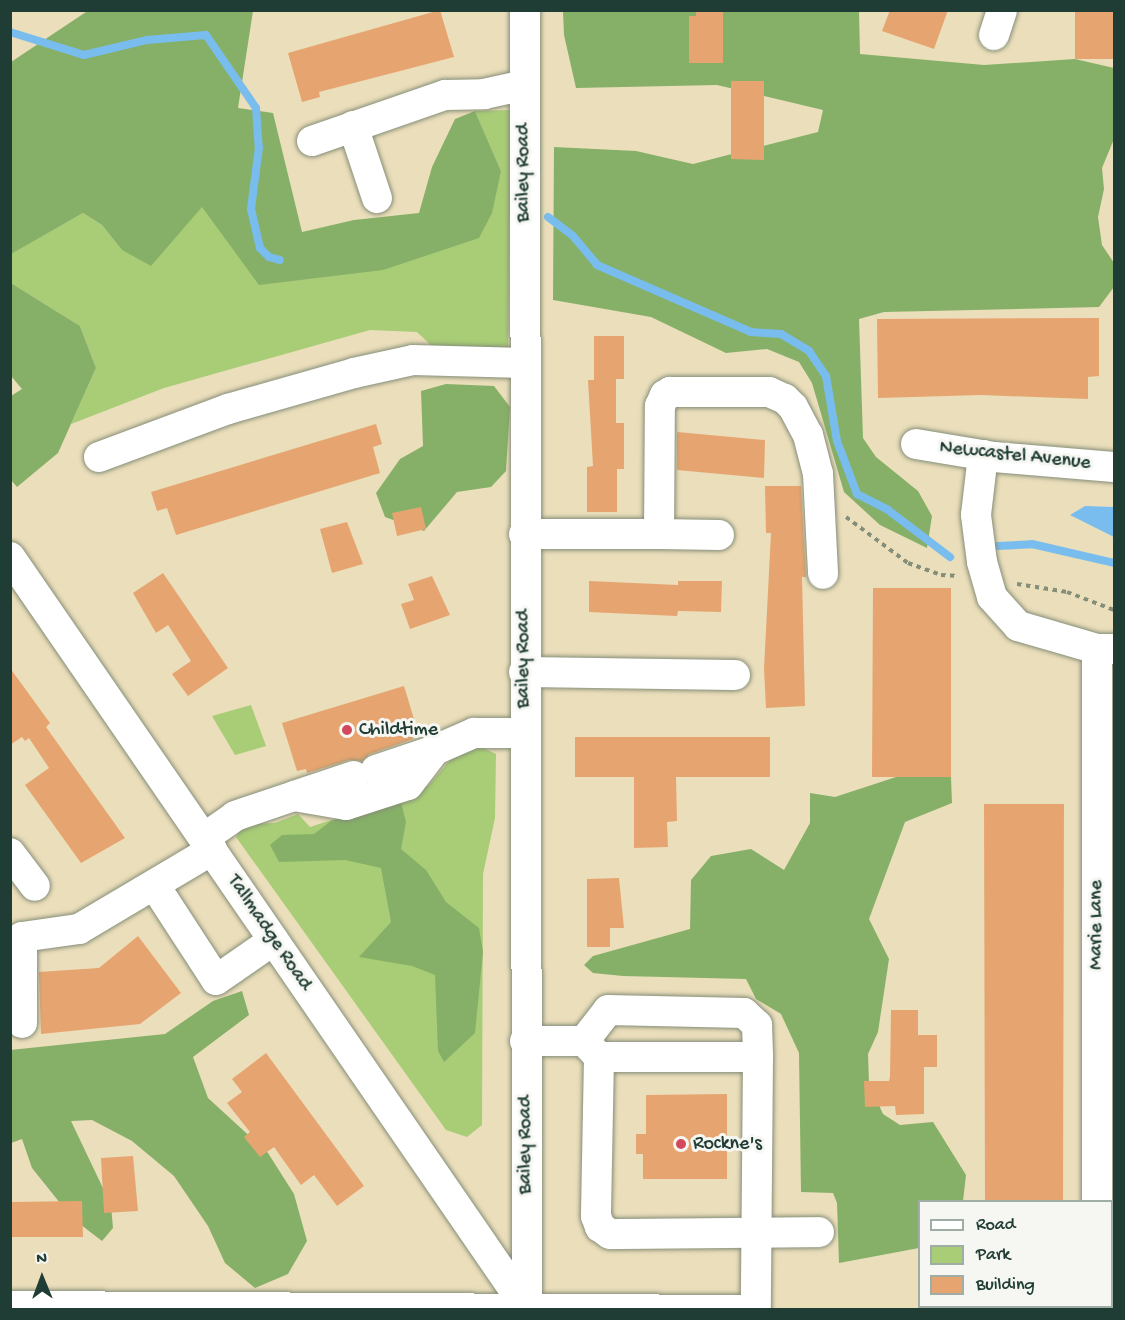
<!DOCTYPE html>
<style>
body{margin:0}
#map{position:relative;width:1125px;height:1320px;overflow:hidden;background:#ebdebb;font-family:"Gochi Hand",sans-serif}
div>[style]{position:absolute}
.green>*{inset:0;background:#a8cd76}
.forest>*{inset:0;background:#86b067}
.water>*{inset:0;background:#79bdef}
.stream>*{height:8px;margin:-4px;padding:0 4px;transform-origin:4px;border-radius:4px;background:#79bdef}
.building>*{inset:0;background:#e6a570}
.path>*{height:4px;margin-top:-2px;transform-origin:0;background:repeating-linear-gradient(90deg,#858e78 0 4.5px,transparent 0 9px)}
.roads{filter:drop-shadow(0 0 2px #858e78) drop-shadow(0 0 2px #858e78)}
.minor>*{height:30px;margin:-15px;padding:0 15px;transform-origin:15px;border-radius:15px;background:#fff}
.dots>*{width:16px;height:16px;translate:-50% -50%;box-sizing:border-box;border:3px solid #f6f6f2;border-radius:50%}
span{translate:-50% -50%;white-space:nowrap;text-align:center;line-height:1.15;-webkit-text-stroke:6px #f6f6f2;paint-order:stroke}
.street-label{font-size:20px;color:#1f3d34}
.poi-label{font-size:20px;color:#1f3d34}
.left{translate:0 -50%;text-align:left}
.frame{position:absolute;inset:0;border:12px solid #1f3d34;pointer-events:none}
.legend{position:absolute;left:918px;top:1200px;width:195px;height:108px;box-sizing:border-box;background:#f6f6f2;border:2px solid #a0aca6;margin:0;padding:8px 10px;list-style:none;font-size:18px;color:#1f3d34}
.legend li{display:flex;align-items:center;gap:12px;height:30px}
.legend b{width:30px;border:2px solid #a0aca6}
.north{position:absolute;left:12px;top:1248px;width:60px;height:60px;-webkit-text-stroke:4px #f6f6f2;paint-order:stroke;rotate:359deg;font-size:16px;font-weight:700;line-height:24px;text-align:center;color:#1f3d34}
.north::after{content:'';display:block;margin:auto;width:21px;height:27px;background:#1f3d34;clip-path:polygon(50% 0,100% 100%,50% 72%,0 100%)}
</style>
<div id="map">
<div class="green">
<i style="clip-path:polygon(511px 110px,508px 349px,435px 349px,417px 332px,370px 330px,164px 388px,71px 424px,96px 368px,80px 326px,11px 283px,10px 254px,83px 213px,102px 225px,122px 250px,202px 206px,228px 238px,383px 270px,501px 171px,475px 111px)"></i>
<i style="clip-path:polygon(251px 705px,266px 746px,235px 755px,212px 716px)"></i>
<i style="clip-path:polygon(473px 743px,496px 754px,495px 818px,483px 874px,482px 1125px,467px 1137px,446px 1130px,236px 837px,245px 824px,275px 823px,298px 814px,310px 827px,412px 794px,429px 785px,462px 746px)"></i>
</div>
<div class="forest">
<i style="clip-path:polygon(89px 10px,253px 11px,238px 108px,273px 113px,302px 232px,354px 220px,419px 213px,432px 167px,455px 119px,475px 111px,501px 171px,492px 213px,479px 238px,383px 270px,259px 285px,202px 207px,151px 266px,122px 250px,102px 225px,83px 213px,11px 254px,11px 62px)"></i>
<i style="clip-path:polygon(563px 11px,859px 11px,860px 54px,984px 65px,1075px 59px,1114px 68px,1114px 139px,1102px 168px,1104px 189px,1098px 217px,1102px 245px,1114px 263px,1114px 287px,1099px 307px,884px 312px,859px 319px,863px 438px,876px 457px,918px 491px,932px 516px,927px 548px,880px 525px,844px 492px,812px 383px,799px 362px,767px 349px,726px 353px,651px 317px,553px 300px,554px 147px,636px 151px,693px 164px,818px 132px,823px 110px,717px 85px,576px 88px,564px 35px)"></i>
<i style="clip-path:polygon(11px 283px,80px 326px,96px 368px,58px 453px,17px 487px,11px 480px,11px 396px,22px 389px,11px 376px)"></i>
<i style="clip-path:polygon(446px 384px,494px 386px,510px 407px,506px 471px,491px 487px,457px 492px,424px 531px,385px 517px,376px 493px,400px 459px,423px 446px,421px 391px)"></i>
<i style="clip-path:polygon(896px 777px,951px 777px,952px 803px,905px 822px,869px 919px,889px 959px,878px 1032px,868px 1054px,869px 1083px,883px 1114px,900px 1125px,933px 1122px,966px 1175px,963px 1201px,920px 1202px,919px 1248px,839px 1263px,837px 1203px,833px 1193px,801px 1192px,799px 1053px,781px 1014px,756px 999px,746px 979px,623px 976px,593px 973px,584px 965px,593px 956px,690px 929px,691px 880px,711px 856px,751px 849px,784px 870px,810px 823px,810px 793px,835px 797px)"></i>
<i style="clip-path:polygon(400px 798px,406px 822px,401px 849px,426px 870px,446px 902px,479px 928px,483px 952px,475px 1033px,444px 1062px,438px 1051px,435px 975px,412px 966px,359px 957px,391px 922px,381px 868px,345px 860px,279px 862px,270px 845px,282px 835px,314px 834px,331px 821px)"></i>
<i style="clip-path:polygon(242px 991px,249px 1015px,193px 1057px,208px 1098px,268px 1153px,294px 1194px,307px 1241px,288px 1274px,255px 1288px,225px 1263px,208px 1226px,174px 1176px,132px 1141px,92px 1120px,71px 1121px,111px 1205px,113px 1228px,102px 1241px,72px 1218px,32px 1168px,22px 1139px,11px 1143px,10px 1050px,165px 1034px,213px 1001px)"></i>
</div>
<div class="water">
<i style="clip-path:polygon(1085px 506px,1114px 507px,1114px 537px,1070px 515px)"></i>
</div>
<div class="stream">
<i style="left:10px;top:32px;width:77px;rotate:17.3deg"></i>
<i style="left:84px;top:55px;width:65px;rotate:-13.4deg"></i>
<i style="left:147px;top:40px;width:59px;rotate:-4.8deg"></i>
<i style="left:206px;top:35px;width:88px;rotate:55.6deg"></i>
<i style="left:256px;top:108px;width:39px;rotate:86deg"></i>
<i style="left:259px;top:147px;width:63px;rotate:97.4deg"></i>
<i style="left:251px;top:209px;width:40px;rotate:77deg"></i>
<i style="left:260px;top:248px;width:13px;rotate:45deg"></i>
<i style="left:269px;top:257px;width:11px;rotate:15deg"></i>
<i style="left:548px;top:217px;width:31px;rotate:37deg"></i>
<i style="left:573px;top:236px;width:38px;rotate:50deg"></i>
<i style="left:597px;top:265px;width:168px;rotate:23.5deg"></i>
<i style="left:751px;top:332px;width:30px;rotate:4deg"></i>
<i style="left:781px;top:334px;width:33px;rotate:31deg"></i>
<i style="left:809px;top:351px;width:30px;rotate:56deg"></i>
<i style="left:826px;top:376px;width:66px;rotate:80.4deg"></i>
<i style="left:837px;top:441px;width:57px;rotate:69.3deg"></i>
<i style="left:857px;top:494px;width:35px;rotate:27deg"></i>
<i style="left:888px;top:510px;width:78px;rotate:37.2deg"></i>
<i style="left:998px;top:546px;width:34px;rotate:-3deg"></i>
<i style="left:1032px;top:544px;width:84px;rotate:13deg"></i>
</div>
<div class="building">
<i style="clip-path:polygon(440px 10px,454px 57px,319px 92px,320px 97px,302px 102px,288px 53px)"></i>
<i style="clip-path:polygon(696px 10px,723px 10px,723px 63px,689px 63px,689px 16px,696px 16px)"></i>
<i style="clip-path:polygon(890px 10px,948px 10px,934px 49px,882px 31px)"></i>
<i style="clip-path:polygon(1075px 10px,1114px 10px,1114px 59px,1075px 59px)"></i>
<i style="clip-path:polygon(731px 81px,764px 81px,764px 160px,731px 159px)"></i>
<i style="clip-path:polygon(1099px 318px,1099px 376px,1088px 377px,1088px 399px,981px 395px,878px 398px,877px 319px)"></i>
<i style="clip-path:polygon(594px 336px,624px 336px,624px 379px,616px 379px,616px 423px,624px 423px,624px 469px,617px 469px,617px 512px,587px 512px,587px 467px,593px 466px,588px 380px,594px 380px)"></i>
<i style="clip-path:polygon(376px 424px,382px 444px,373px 447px,380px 473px,176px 535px,167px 508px,157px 511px,151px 492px)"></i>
<i style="clip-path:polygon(677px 432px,765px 440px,764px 478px,677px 470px)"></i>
<i style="clip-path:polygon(765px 486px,801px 486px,806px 577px,802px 577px,805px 706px,766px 708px,764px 669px,771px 533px,766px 533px)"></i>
<i style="clip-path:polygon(421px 507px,426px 529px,397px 536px,392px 513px)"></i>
<i style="clip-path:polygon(347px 522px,363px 564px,332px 573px,320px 529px)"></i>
<i style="clip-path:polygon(163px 573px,228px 668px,188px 696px,172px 674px,191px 661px,168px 625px,156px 633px,133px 593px)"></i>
<i style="clip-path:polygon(432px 576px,450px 615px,410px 629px,401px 604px,414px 600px,408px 584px)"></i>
<i style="clip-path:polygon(589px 581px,678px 585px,678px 581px,722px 581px,721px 612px,678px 611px,677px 616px,589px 612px)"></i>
<i style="clip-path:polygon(873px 588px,951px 588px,951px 777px,872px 777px)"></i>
<i style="clip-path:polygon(10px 668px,50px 723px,46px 727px,125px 838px,81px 863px,25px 785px,49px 768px,29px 738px,25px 741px,22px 737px,10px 745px)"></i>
<i style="clip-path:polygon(404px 686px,414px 719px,408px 721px,413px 739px,370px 754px,362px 761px,349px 760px,307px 773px,306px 769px,297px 771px,282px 723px)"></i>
<i style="clip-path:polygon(575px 737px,770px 737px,770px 777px,676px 777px,677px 821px,667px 822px,668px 847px,634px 848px,634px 777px,575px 777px)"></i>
<i style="clip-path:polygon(984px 804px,1064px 804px,1063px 1200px,985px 1202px)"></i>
<i style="clip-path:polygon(619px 878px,624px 928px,610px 928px,610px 947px,587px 947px,587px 879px)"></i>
<i style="clip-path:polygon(138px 936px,181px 993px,140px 1024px,41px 1034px,39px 972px,99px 968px)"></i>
<i style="clip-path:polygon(891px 1010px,918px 1010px,918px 1035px,937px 1035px,937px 1067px,924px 1067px,924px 1114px,896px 1115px,895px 1106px,865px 1107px,864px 1081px,889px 1081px,890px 1077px)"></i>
<i style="clip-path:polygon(266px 1053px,364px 1186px,337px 1206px,314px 1175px,301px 1185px,274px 1147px,260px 1157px,244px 1137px,250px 1132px,227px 1103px,242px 1092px,232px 1079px)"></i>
<i style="clip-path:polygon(727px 1094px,727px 1179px,643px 1179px,643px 1154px,636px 1154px,636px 1134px,646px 1134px,646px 1095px)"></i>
<i style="clip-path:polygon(133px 1156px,138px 1211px,104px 1213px,101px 1158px)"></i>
<i style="clip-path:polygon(82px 1201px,83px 1237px,10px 1237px,10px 1202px)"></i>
</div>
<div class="path">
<i style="left:846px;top:517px;width:77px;rotate:36.6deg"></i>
<i style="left:908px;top:563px;width:35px;rotate:20deg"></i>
<i style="left:941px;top:575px;width:18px;rotate:3deg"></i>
<i style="left:1017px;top:584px;width:51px;rotate:9.1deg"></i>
<i style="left:1067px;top:592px;width:50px;rotate:21deg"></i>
</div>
<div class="roads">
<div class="minor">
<i style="left:525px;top:10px;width:1300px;rotate:89.91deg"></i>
<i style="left:994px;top:35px;width:26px;rotate:-72deg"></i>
<i style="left:353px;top:126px;width:76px;rotate:71.6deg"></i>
<i style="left:312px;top:141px;width:141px;rotate:-19.1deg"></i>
<i style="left:445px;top:95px;width:39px;rotate:-1deg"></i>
<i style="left:484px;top:94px;width:42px;rotate:-12.4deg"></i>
<i style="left:916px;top:444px;width:79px;rotate:9.5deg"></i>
<i style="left:994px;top:457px;width:120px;rotate:4.8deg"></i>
<i style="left:983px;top:455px;width:60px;rotate:96.7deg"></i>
<i style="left:976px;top:515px;width:47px;rotate:82.7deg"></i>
<i style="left:982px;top:562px;width:36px;rotate:74deg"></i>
<i style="left:992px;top:597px;width:39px;rotate:48deg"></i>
<i style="left:1018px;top:626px;width:82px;rotate:16.2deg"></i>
<i style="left:1097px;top:649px;width:17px"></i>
<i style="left:99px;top:457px;width:138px;rotate:-20.4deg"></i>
<i style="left:228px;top:409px;width:131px;rotate:-15.9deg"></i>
<i style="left:354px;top:373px;width:60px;rotate:-12.4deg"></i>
<i style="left:413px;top:360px;width:111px;rotate:1.5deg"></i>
<i style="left:524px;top:534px;width:135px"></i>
<i style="left:659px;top:534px;width:128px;rotate:-89.6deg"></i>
<i style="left:660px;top:406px;width:12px;rotate:-66deg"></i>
<i style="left:665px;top:395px;width:6px;rotate:-31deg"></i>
<i style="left:670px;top:392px;width:99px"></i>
<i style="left:769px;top:392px;width:17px;rotate:24deg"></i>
<i style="left:785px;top:399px;width:11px;rotate:45deg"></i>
<i style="left:793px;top:407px;width:32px;rotate:62deg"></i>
<i style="left:808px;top:435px;width:40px;rotate:75.6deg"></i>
<i style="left:818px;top:474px;width:100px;rotate:87.1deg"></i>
<i style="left:659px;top:534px;width:60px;rotate:1deg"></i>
<i style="left:10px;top:557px;width:914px;rotate:55.48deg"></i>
<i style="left:1097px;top:649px;width:553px;rotate:90deg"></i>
<i style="left:524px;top:672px;width:211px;rotate:0.8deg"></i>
<i style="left:376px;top:770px;width:62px;rotate:-18.7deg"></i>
<i style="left:297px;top:795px;width:60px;rotate:-18.4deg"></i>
<i style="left:204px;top:838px;width:38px;rotate:-35deg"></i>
<i style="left:235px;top:816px;width:62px;rotate:-18.7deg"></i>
<i style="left:294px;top:796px;width:53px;rotate:9.8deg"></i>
<i style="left:346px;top:805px;width:65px;rotate:-17.9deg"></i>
<i style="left:408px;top:785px;width:44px;rotate:-52.4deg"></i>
<i style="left:435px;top:750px;width:43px;rotate:-23.6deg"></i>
<i style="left:474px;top:733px;width:50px"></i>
<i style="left:10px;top:853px;width:41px;rotate:52.9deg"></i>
<i style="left:155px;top:886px;width:112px;rotate:57deg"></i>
<i style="left:216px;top:980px;width:70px;rotate:-34.6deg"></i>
<i style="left:22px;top:1023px;width:86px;rotate:-90deg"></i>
<i style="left:22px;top:937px;width:58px;rotate:-8deg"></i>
<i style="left:79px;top:929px;width:155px;rotate:-30.7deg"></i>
<i style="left:525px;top:1041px;width:59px"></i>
<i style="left:584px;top:1041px;width:22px;rotate:47deg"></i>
<i style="left:599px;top:1057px;width:159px"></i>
<i style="left:758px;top:1057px;width:253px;rotate:90.5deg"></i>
<i style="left:584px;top:1041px;width:39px;rotate:-52deg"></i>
<i style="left:608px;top:1010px;width:136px;rotate:1.3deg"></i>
<i style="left:744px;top:1013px;width:18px;rotate:43deg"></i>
<i style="left:757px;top:1025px;width:32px;rotate:88deg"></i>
<i style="left:599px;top:1057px;width:159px;rotate:91.1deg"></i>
<i style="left:596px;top:1216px;width:12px;rotate:70deg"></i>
<i style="left:600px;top:1227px;width:12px;rotate:35deg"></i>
<i style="left:610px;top:1234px;width:209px;rotate:-0.5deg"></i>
<i style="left:10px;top:1306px;width:743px;rotate:0.31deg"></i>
<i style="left:1097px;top:1310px;width:4px;rotate:-90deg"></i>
</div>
</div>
<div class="dots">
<i style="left:347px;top:730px;background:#d1495b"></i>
<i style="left:681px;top:1144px;background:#d1495b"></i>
</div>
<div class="street-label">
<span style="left:524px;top:173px;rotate:-90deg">Bailey Road</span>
<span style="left:1015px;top:456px;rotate:6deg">Newcastel Avenue</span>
<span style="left:524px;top:659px;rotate:-90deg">Bailey Road</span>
<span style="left:1097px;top:925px;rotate:-90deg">Marie Lane</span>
<span style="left:269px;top:933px;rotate:56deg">Tallmadge Road</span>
<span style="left:526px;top:1145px;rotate:-90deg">Bailey Road</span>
</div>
<div class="poi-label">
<span class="left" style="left:359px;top:730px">Childtime</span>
<span class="left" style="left:693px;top:1144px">Rockne's</span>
</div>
<div class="frame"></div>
<ul class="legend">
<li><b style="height:8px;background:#fff"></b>Road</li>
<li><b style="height:16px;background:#a8cd76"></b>Park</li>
<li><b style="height:16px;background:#e6a570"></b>Building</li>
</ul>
<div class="north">N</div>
</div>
